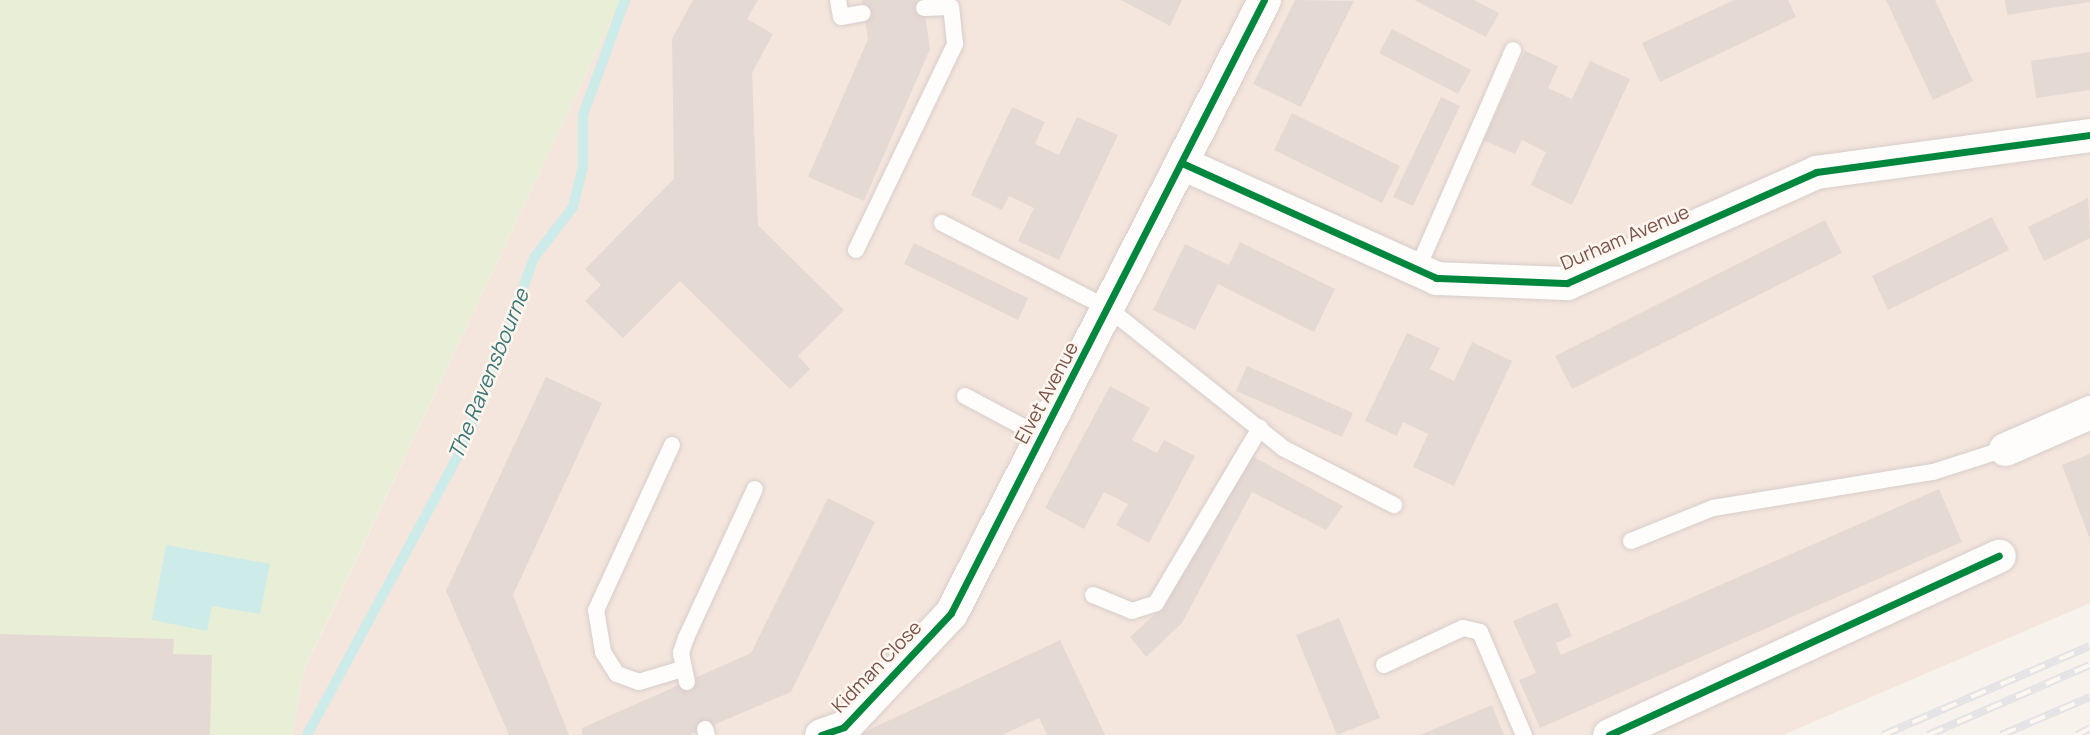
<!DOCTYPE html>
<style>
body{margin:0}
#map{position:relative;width:2090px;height:735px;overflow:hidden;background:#f8f2ed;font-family:Manrope,sans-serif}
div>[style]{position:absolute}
.residential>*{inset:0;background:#f4e6dd}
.green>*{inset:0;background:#e9efd7}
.water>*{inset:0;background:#cdebe9}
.stream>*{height:10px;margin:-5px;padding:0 5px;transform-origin:5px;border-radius:5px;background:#cdebe9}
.building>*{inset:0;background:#e5d9d4}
.roads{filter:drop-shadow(0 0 2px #d7cdca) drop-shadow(0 0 2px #d7cdca)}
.lane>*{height:16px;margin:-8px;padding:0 8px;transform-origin:8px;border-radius:8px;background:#fefdfc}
.street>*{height:33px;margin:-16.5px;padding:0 16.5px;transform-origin:16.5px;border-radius:16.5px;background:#fefdfc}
.rail>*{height:8px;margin-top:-4px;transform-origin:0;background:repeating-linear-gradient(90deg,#fff6ef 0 16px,#e4e3e5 0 32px);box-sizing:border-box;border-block:2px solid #e4e3e5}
.cycleway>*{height:7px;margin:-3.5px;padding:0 3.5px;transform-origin:3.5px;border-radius:3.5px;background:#00873e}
span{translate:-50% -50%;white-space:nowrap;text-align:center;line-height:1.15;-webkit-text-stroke:5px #fff6ef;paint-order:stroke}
.street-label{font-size:19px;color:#79534a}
.water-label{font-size:21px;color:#3a7776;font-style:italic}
</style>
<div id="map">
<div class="residential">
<i style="clip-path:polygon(621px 0,2090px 0,2090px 603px,1783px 735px,292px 735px,304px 671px)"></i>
</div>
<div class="green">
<i style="clip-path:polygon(0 0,621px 0,304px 670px,292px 735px,0 735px)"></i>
</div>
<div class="water">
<i style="clip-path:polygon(166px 545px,270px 564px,260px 614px,212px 606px,207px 631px,152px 620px)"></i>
</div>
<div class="stream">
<i style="left:307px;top:735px;width:328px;rotate:-61.6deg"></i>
<i style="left:463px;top:447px;width:202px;rotate:-69.4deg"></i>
<i style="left:534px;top:258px;width:64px;rotate:-52.6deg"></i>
<i style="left:573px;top:207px;width:42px;rotate:-76.3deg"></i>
<i style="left:583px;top:166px;width:51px;rotate:-90deg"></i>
<i style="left:583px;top:115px;width:122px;rotate:-69.9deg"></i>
</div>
<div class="building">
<i style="clip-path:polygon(693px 0,758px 0,747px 19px,773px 34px,752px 73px,758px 225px,844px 310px,798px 356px,810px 369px,790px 389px,680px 281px,623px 338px,585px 301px,601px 285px,585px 269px,674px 179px,672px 39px)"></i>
<i style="clip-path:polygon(862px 0,923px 0,930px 49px,864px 201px,808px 177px,868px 39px)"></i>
<i style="clip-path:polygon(1121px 0,1182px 0,1170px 26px)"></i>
<i style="clip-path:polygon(1295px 0,1354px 1px,1301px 107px,1253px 84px)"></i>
<i style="clip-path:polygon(1414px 0,1474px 0,1499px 13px,1486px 37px)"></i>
<i style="clip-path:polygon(1734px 0,1788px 0,1796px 17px,1660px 82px,1642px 43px)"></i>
<i style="clip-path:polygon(1886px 0,1935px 0,1973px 81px,1933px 100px)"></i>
<i style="clip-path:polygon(2005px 0,2090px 0,2090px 2px,2007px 15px)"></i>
<i style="clip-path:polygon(1392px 29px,1471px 70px,1458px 94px,1379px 53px)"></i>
<i style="clip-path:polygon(1525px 51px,1558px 66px,1548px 88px,1572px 99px,1590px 61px,1630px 79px,1572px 205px,1531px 185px,1546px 152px,1522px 140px,1515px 154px,1483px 140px)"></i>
<i style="clip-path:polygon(2090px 52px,2090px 90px,2036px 98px,2031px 61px)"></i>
<i style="clip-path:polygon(1441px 97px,1460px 106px,1413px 206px,1393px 197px)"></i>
<i style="clip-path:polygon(1012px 107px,1045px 122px,1035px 144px,1059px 155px,1077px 117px,1118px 135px,1059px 260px,1018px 241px,1034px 208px,1009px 196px,1002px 210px,971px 195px)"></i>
<i style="clip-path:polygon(1292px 113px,1400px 166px,1382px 203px,1274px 150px)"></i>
<i style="clip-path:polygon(2088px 198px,2090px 238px,2044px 261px,2028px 227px)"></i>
<i style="clip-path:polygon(1992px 217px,2009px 250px,1888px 310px,1872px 276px)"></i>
<i style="clip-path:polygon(1825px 220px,1842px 253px,1572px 389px,1555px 356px)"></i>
<i style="clip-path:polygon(1240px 242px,1335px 289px,1314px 332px,1218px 284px,1195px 330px,1153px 310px,1185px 244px,1229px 265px)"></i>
<i style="clip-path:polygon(914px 243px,1028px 298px,1018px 320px,904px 264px)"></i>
<i style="clip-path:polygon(1407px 333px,1440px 348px,1430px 369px,1454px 381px,1472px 342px,1512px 361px,1454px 486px,1413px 467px,1428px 434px,1403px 422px,1397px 436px,1365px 421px)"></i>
<i style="clip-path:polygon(1247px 366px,1353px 413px,1342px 437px,1236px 391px)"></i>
<i style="clip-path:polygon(546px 377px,602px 403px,513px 595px,569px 735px,509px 735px,446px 591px)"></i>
<i style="clip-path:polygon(1110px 386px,1150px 408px,1132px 440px,1157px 453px,1164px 440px,1195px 456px,1149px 543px,1116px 525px,1128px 504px,1104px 492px,1084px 529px,1045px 508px)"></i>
<i style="clip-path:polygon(2090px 454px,2090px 539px,2062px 465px)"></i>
<i style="clip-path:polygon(1252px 456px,1343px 506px,1326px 530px,1252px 492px,1182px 623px,1146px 657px,1130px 637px,1161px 609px)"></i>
<i style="clip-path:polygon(1939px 489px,1962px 542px,1540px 728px,1519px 680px,1536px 673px,1513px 621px,1557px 602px,1572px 636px,1556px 643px,1561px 655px)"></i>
<i style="clip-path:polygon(828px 498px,875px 522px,791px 692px,690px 735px,582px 735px,582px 728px,751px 653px)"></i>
<i style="clip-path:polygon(1339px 618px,1380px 718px,1337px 735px,1296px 635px)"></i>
<i style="clip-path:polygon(0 634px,174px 639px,173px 654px,212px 655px,210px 735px,0 735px)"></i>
<i style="clip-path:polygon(1060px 640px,1105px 735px,1047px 735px,1039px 718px,1002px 735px,858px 735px)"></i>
<i style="clip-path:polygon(1492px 705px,1504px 735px,1420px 735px)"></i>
</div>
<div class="roads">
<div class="lane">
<i style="left:838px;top:0;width:17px;rotate:80deg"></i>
<i style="left:841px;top:17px;width:22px;rotate:-10deg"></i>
<i style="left:942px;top:223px;width:188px;rotate:27.2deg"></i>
<i style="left:1109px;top:309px;width:223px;rotate:38.6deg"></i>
<i style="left:1283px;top:448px;width:125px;rotate:27.2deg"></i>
<i style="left:856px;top:250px;width:229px;rotate:-64.3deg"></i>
<i style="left:955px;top:44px;width:37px;rotate:-96deg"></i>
<i style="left:951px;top:7px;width:27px;rotate:178deg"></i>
<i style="left:1417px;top:270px;width:240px;rotate:-66.4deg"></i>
<i style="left:965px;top:396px;width:87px;rotate:28deg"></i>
<i style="left:672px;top:445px;width:182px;rotate:114.7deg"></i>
<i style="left:596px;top:610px;width:43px;rotate:80.5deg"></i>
<i style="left:603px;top:652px;width:26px;rotate:58deg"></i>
<i style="left:617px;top:674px;width:23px;rotate:20deg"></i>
<i style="left:639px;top:682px;width:45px;rotate:-16.8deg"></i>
<i style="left:1631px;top:541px;width:88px;rotate:-21.9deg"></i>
<i style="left:1713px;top:508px;width:223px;rotate:-9.3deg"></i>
<i style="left:1933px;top:472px;width:76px;rotate:-17.7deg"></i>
<i style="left:1093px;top:595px;width:42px;rotate:22.3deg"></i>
<i style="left:1132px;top:611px;width:25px;rotate:-18deg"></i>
<i style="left:1156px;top:603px;width:204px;rotate:-59.3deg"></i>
<i style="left:1384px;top:665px;width:87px;rotate:-25.1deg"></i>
<i style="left:1463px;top:628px;width:17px;rotate:13deg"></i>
<i style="left:1480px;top:632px;width:112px;rotate:66.9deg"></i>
<i style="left:687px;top:682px;width:30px;rotate:-102deg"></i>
<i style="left:681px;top:653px;width:16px;rotate:-72deg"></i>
<i style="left:686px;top:638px;width:164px;rotate:-65.2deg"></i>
<i style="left:705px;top:729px;width:6px;rotate:72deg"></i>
</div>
<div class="street">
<i style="left:1184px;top:164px;width:277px;rotate:24.3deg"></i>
<i style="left:1436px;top:278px;width:131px;rotate:2.2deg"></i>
<i style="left:1567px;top:283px;width:273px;rotate:-24deg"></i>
<i style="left:1816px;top:172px;width:276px;rotate:-7.7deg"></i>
<i style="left:2005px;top:449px;width:93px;rotate:-23.5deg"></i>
<i style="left:821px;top:735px;width:24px;rotate:-19deg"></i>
<i style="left:844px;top:727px;width:156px;rotate:-46.8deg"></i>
<i style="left:951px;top:613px;width:688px;rotate:-62.95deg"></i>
<i style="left:1609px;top:735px;width:429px;rotate:-24.7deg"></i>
</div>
</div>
<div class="rail">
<i style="left:1883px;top:735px;width:225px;rotate:-23.3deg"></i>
<i style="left:1928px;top:735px;width:176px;rotate:-23.4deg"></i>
<i style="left:2001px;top:735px;width:97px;rotate:-23.1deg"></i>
<i style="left:2077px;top:735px;width:15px;rotate:-28deg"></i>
</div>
<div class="cycleway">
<i style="left:1184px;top:164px;width:277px;rotate:24.3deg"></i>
<i style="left:1436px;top:278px;width:131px;rotate:2.2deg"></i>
<i style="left:1567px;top:283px;width:273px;rotate:-24deg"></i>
<i style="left:1816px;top:172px;width:276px;rotate:-7.7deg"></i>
<i style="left:821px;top:735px;width:24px;rotate:-19deg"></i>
<i style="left:844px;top:727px;width:156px;rotate:-46.8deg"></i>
<i style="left:951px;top:613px;width:688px;rotate:-62.95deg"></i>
<i style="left:1609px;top:735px;width:429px;rotate:-24.7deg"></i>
</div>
<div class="street-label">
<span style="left:1625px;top:238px;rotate:-23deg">Durham Avenue</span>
<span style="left:1047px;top:393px;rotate:-62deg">Elvet Avenue</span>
<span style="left:877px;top:667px;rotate:-46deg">Kidman Close</span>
</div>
<div class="water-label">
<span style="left:488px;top:374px;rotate:-68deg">The Ravensbourne</span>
</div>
</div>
